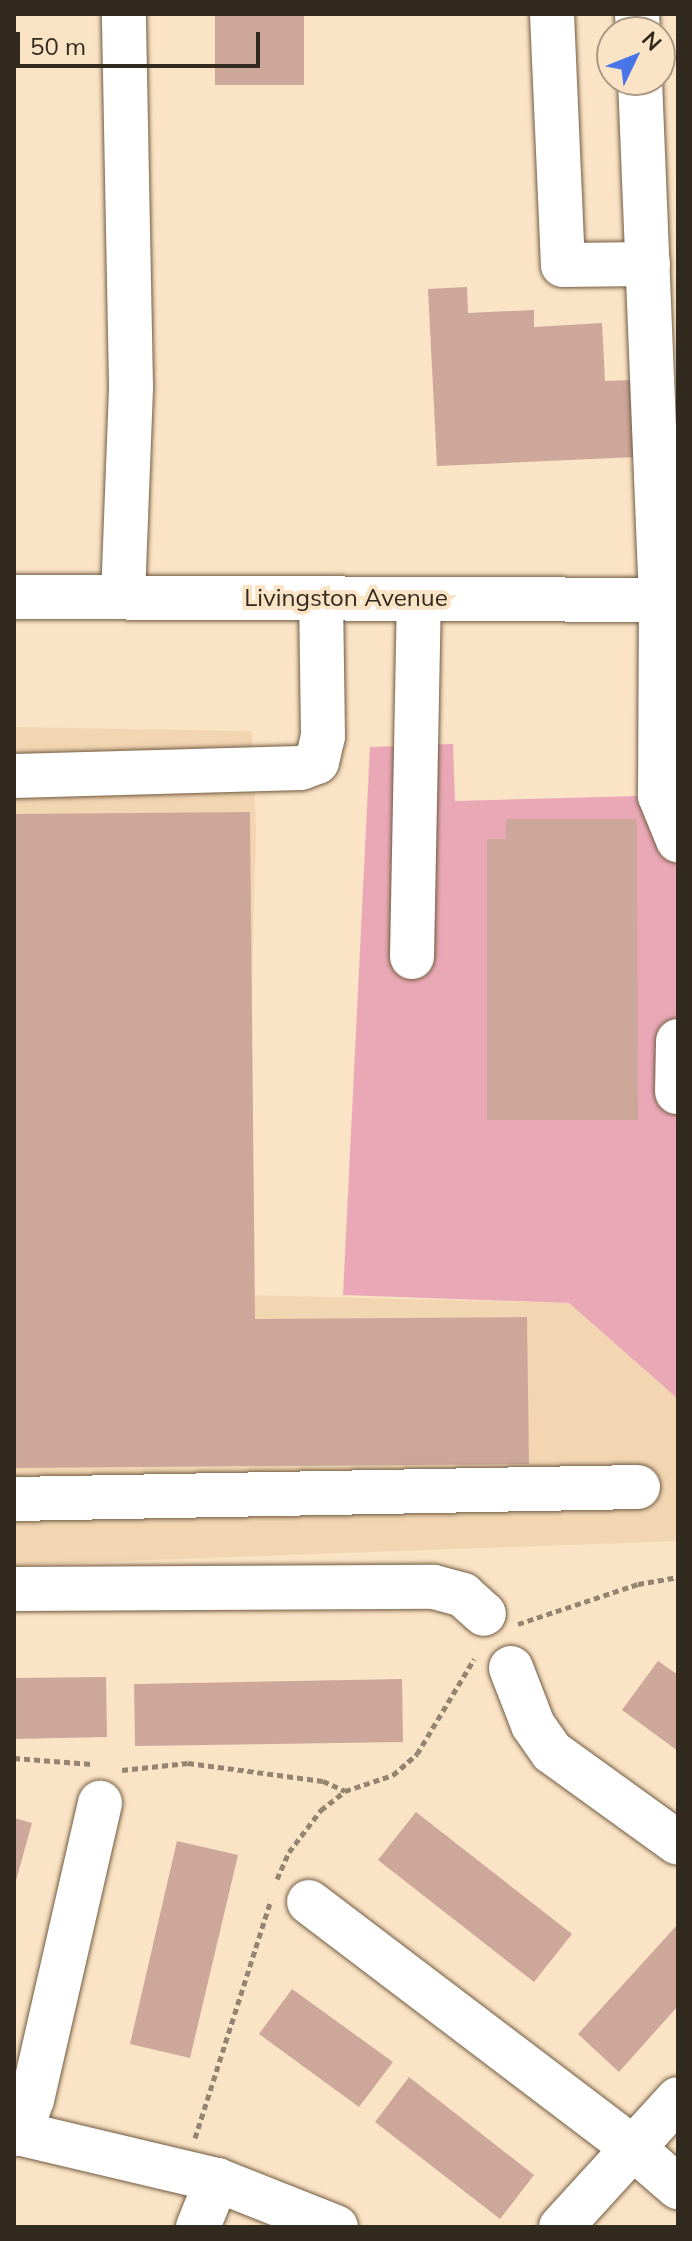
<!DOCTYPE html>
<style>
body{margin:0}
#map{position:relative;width:692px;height:2241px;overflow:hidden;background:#fbe3c5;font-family:Mulish,sans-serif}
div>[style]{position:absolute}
.built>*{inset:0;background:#f2d5b1}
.green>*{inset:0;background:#eaa8b6}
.building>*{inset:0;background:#cca79a}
.path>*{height:5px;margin-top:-2.5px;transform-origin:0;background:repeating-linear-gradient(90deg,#948470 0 6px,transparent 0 10px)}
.roads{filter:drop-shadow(0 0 2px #715c42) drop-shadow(0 0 2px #715c42)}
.minor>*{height:44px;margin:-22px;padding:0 22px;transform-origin:22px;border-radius:22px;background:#fff}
.major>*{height:44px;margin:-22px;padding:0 22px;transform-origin:22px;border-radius:22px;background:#fff}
span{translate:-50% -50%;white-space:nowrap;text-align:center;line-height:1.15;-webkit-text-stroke:8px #fbe3c5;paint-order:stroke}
.street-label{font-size:24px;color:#332a1f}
.frame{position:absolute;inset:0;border:16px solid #332a1f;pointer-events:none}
.north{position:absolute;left:596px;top:16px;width:80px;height:80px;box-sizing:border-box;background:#fbe3c5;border:2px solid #ab9983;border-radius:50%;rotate:47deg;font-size:22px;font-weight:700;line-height:32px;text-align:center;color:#332a1f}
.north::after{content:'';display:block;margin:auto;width:28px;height:36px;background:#4875e8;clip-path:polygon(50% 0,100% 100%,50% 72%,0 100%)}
.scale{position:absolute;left:16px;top:32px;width:244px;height:36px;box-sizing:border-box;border:4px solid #332a1f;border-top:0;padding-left:10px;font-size:24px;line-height:28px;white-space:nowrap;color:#332a1f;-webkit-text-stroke:6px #fbe3c5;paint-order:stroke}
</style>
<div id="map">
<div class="built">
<i style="clip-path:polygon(14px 727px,252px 731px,256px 832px,244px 1295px,569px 1303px,678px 1399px,678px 1541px,14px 1565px)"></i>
</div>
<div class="green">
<i style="clip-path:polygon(453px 744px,455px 801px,678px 795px,678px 1399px,569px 1303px,343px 1295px,370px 747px)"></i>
</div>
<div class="building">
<i style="clip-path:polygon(215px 14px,304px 14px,304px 85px,215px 85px)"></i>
<i style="clip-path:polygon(467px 287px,468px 313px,534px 310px,534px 327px,602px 323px,605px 381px,633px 380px,636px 457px,437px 466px,428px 289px)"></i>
<i style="clip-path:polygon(250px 812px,255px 1319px,527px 1317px,529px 1464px,14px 1468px,14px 814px)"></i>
<i style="clip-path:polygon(506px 819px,637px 819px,638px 1120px,487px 1120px,487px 839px,506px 839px)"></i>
<i style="clip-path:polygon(658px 1661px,678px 1675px,678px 1751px,622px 1710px)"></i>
<i style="clip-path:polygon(106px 1677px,107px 1737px,14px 1739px,14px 1678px)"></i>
<i style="clip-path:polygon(402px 1679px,403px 1742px,135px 1746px,134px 1684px)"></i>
<i style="clip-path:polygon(416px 1812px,572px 1934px,534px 1982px,378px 1860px)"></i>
<i style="clip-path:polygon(14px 1818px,32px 1823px,15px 1884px,14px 1884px)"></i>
<i style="clip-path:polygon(177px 1841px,238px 1855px,190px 2058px,130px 2044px)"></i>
<i style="clip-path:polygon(678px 1924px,678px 2006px,619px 2072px,578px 2034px)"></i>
<i style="clip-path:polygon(292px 1989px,393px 2062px,359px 2107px,259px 2034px)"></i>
<i style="clip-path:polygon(409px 2077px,534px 2175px,500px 2219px,375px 2122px)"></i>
</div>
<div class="path">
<i style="left:518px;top:1624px;width:126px;rotate:-18.4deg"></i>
<i style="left:638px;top:1584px;width:41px;rotate:-9.9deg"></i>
<i style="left:14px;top:1758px;width:78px;rotate:4.4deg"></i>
<i style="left:122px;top:1770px;width:66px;rotate:-6.1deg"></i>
<i style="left:188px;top:1763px;width:136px;rotate:7.6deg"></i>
<i style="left:323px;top:1781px;width:24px;rotate:24deg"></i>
<i style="left:277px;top:1879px;width:30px;rotate:-66deg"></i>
<i style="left:289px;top:1852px;width:53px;rotate:-52.7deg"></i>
<i style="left:321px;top:1810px;width:31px;rotate:-38deg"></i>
<i style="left:345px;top:1791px;width:51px;rotate:-18.4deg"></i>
<i style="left:393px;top:1775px;width:32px;rotate:-41deg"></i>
<i style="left:417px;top:1754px;width:111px;rotate:-59deg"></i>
<i style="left:195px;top:2138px;width:250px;rotate:-72.3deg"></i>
</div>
<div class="roads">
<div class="minor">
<i style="left:552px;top:14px;width:251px;rotate:87.5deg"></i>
<i style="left:563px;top:265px;width:85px;rotate:-0.7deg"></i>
<i style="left:637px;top:14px;width:18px;rotate:87deg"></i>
<i style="left:640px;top:80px;width:520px;rotate:87.69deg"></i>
<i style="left:661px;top:600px;width:196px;rotate:90.3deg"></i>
<i style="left:660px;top:796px;width:48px;rotate:67.8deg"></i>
<i style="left:123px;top:597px;width:211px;rotate:-87.8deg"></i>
<i style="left:131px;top:386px;width:372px;rotate:-91.1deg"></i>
<i style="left:14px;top:776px;width:287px;rotate:-1.6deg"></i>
<i style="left:301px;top:768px;width:17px;rotate:-21deg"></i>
<i style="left:317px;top:762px;width:26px;rotate:-77deg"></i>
<i style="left:323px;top:737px;width:139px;rotate:-90.8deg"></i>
<i style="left:412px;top:957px;width:358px;rotate:-88.9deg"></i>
<i style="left:677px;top:1092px;width:51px;rotate:-88.9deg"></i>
<i style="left:14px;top:1499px;width:624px;rotate:-1.1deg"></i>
<i style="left:14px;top:1589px;width:420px;rotate:-0.3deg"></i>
<i style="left:434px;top:1587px;width:30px;rotate:15deg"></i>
<i style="left:463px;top:1595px;width:28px;rotate:42deg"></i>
<i style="left:511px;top:1668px;width:61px;rotate:68.9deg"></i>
<i style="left:533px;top:1725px;width:33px;rotate:55deg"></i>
<i style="left:552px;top:1752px;width:155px;rotate:35.8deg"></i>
<i style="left:309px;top:1902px;width:407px;rotate:37.2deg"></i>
<i style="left:633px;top:2148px;width:60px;rotate:40.9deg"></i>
<i style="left:14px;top:2132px;width:209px;rotate:13.3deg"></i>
<i style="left:217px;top:2180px;width:128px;rotate:21.6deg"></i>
<i style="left:20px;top:2134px;width:36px;rotate:-71deg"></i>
<i style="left:32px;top:2100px;width:305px;rotate:-77.1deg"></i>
<i style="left:198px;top:2227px;width:51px;rotate:-68deg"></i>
<i style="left:561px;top:2227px;width:173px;rotate:-47.6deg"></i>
</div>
<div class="major">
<i style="left:14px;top:597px;width:664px;rotate:0.26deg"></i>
</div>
</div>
<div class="street-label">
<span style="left:346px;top:598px">Livingston Avenue</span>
</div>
<div class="frame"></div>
<div class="north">N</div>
<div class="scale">50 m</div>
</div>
